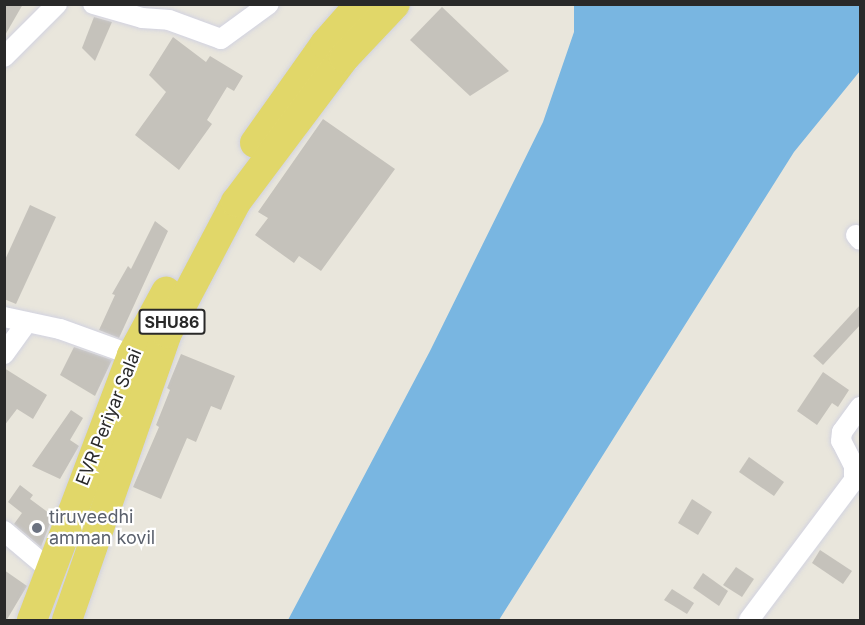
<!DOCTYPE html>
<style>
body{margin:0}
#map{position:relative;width:865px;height:625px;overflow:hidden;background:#e9e6dc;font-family:Inter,sans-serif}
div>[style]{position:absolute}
.water>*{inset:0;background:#79b6e1}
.building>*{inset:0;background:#c5c2bb}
.roads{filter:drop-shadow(0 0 2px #d1d2e0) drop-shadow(0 0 2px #d1d2e0)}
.street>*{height:20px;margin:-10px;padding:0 10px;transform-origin:10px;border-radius:10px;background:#fff}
.primary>*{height:30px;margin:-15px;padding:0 15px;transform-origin:15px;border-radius:15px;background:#e1d769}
.dots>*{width:16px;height:16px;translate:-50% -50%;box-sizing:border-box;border:3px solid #fff;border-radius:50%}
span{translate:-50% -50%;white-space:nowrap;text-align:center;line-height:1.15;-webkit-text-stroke:4.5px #fff;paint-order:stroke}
.shield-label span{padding:2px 4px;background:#fff;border:2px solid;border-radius:4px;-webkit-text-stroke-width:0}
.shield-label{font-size:16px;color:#292929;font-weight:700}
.street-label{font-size:18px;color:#292929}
.worship-label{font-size:18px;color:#5b616d}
.left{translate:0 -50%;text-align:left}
.frame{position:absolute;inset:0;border:6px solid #292929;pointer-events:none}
</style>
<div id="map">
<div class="water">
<i style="clip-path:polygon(574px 5px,860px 5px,860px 71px,794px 152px,499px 620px,288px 620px,430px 351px,543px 122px,574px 32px)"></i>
</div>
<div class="building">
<i style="clip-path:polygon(4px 4px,23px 4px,4px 37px)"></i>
<i style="clip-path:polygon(442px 7px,509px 71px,470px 96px,410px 40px)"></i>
<i style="clip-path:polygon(94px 17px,112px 22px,95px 61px,82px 48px)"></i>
<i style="clip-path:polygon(173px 37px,206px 62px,210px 56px,243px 76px,234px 91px,227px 87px,207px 120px,212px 124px,179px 170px,135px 135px,166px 92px,149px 75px)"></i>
<i style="clip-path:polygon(323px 119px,395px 169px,321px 271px,299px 256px,294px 263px,255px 235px,268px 218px,258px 212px)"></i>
<i style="clip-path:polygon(30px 205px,56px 217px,16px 304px,4px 299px,4px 262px)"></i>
<i style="clip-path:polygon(155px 221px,168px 231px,119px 338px,99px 330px,115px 295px,112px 294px,128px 266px,131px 269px)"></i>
<i style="clip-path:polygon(861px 304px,861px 324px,823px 365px,813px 356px)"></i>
<i style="clip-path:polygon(74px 347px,112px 360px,95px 396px,60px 375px)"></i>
<i style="clip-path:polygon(181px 354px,235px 376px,221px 410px,211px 406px,196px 442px,187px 438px,161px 499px,133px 487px,159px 427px,156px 425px,170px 390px,167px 388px)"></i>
<i style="clip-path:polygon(4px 368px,47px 395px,33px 419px,17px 409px,4px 426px)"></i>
<i style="clip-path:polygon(823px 372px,849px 390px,838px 407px,832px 403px,817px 425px,797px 411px)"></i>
<i style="clip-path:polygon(71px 410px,83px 418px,70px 440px,79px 446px,60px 479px,32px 466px)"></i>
<i style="clip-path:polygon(749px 457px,784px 482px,774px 496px,739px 472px)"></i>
<i style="clip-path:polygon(20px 485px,33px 495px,30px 499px,53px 516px,41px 547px,14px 524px,22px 513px,8px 502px)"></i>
<i style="clip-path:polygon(692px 499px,712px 512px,698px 535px,678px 523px)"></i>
<i style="clip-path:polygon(820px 550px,852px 571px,843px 584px,812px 563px)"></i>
<i style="clip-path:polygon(736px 567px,754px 579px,742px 597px,723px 585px)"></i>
<i style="clip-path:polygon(4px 570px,27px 586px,6px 621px,4px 621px)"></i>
<i style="clip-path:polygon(703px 573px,728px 591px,719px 606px,693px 588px)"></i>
<i style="clip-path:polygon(672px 589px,694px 603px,687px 614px,664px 600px)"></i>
</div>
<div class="roads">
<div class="street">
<i style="left:93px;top:4px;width:51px;rotate:15.9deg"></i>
<i style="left:142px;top:18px;width:27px;rotate:4deg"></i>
<i style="left:169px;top:20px;width:55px;rotate:20.1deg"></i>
<i style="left:221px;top:39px;width:59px;rotate:-36.1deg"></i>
<i style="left:4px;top:57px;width:75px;rotate:-45deg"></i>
<i style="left:856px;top:235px;width:6px;rotate:51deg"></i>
<i style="left:4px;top:317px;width:57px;rotate:12.1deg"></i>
<i style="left:60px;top:329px;width:77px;rotate:19.9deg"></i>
<i style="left:4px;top:354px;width:39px;rotate:-54deg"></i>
<i style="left:854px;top:476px;width:10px;rotate:-90deg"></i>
<i style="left:854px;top:466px;width:28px;rotate:-117deg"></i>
<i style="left:841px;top:441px;width:9px;rotate:-84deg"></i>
<i style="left:842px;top:432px;width:31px;rotate:-54deg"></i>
<i style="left:4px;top:531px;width:59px;rotate:40.2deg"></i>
<i style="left:749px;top:620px;width:185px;rotate:-53.1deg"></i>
</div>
<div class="primary">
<i style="left:255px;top:143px;width:121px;rotate:-54.7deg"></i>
<i style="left:325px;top:44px;width:53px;rotate:-48.8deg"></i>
<i style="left:32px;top:620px;width:283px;rotate:-69.3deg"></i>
<i style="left:132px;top:355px;width:72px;rotate:-61.6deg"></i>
<i style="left:67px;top:620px;width:304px;rotate:-70.8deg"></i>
<i style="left:167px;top:333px;width:148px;rotate:-62.2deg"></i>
<i style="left:236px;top:202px;width:180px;rotate:-53.1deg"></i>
<i style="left:344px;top:58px;width:74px;rotate:-46.6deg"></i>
</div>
</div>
<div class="dots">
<i style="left:37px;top:528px;background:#6b7280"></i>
</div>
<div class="shield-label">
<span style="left:172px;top:322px">SHU86</span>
</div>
<div class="street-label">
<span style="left:109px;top:417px;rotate:-68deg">EVR Periyar Salai</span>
</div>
<div class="worship-label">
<span class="left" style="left:49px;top:528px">tiruveedhi<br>amman kovil</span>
</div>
<div class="frame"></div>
</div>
